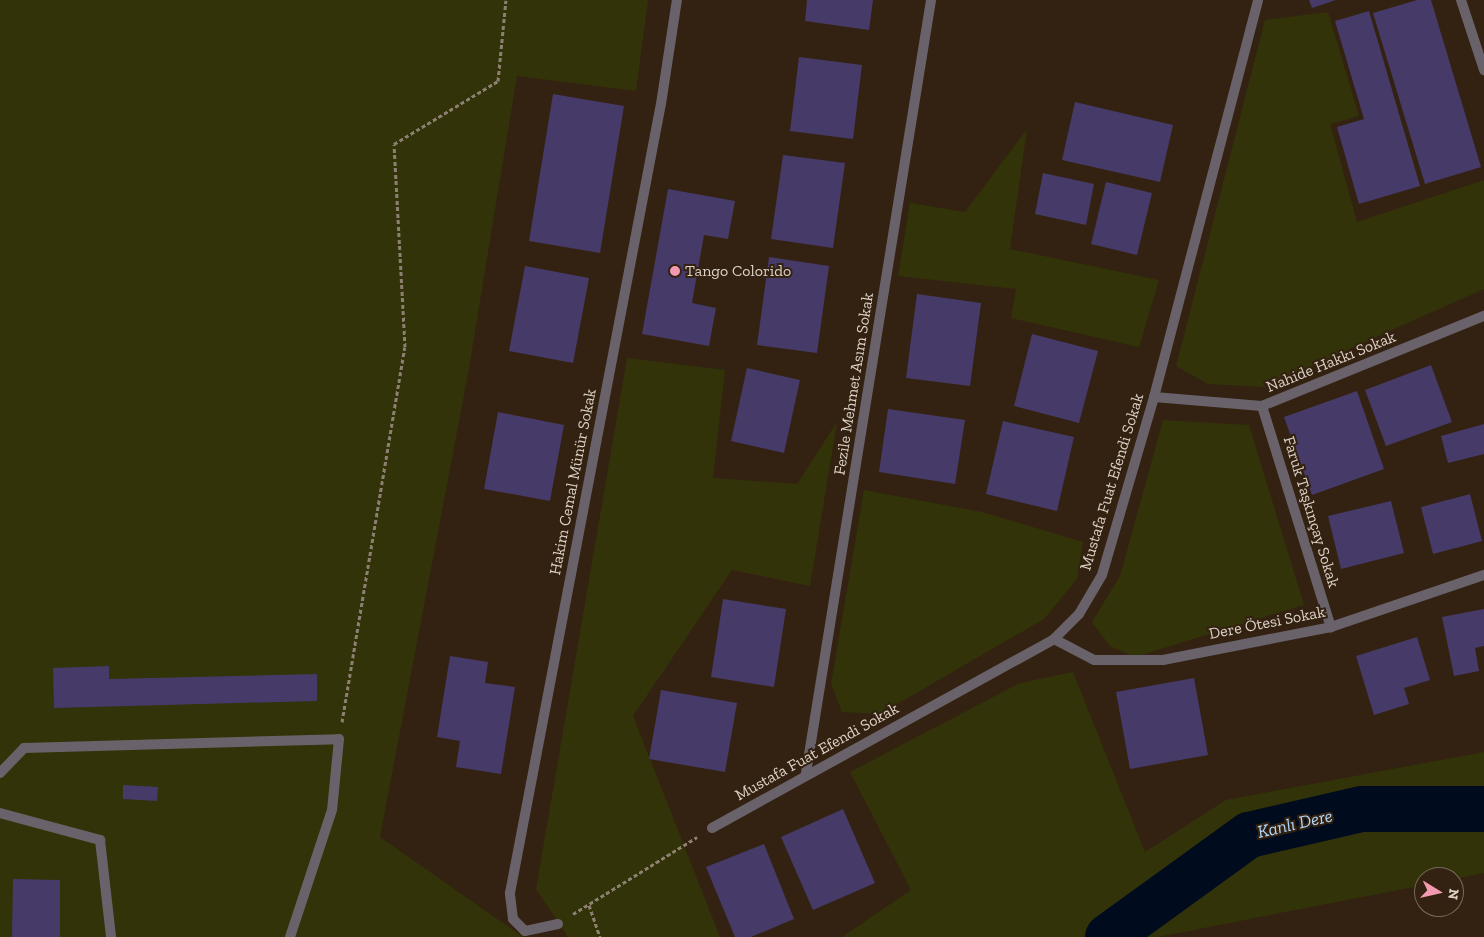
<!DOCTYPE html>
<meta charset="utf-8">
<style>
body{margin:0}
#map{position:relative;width:1484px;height:937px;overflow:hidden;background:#321;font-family:"Zilla Slab",serif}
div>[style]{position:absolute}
.green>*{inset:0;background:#323308}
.river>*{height:46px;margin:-23px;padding:0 23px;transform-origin:23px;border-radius:23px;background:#000c1e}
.building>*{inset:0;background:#463a69}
.path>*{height:3px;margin-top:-1.5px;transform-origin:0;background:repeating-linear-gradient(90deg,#8d8072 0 4px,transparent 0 6.5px)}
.lane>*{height:10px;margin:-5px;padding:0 5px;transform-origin:5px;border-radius:5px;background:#69626b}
.street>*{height:10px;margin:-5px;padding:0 5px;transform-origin:5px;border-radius:5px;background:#69626b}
.dots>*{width:14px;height:14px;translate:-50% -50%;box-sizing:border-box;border:2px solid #321;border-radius:50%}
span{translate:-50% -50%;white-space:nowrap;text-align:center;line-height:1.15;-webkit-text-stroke:4px #321;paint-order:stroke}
.poi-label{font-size:16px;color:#ddd2c7}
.left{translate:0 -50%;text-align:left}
.street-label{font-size:16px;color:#ddd2c7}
.water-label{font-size:18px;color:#b1d8fd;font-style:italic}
.north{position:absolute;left:1414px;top:867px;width:50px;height:50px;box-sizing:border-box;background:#321;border:1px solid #77685a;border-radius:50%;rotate:99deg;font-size:14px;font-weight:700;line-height:20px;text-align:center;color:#ddd2c7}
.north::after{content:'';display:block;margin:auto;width:18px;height:22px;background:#f19ab1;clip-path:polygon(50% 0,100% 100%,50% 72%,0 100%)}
</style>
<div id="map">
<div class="green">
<i style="clip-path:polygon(0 0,648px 0,636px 91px,517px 76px,468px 374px,380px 837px,523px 937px,0 937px)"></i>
<i style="clip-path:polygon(1328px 12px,1359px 116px,1330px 124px,1357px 222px,1484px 180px,1484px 289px,1264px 387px,1208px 384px,1176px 366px,1265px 20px)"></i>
<i style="clip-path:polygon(1027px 129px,1010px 249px,1159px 280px,1139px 347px,1011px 318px,1016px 289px,898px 276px,910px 203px,965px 212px)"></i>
<i style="clip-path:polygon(627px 358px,725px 370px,713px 478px,797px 484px,837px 422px,810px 586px,732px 570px,633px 716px,720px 937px,568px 937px,536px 889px)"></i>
<i style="clip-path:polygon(1163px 420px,1249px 425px,1304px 605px,1135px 657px,1110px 646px,1092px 622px,1120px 576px)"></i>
<i style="clip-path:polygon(864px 490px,982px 512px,1083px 542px,1077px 579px,1044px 619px,880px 714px,842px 712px,831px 684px)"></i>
<i style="clip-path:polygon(1073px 672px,1145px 852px,1226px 800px,1484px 752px,1484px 873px,1454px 879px,1424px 877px,1424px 885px,1158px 937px,842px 937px,911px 890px,850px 772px,1020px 683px)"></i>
</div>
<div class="river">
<i style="left:1108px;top:937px;width:174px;rotate:-35.9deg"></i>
<i style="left:1249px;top:835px;width:116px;rotate:-13deg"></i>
<i style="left:1362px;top:809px;width:122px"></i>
</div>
<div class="building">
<i style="clip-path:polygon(807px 0,873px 0,869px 30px,805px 21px)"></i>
<i style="clip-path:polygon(1309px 0,1336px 0,1312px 8px)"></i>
<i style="clip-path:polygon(1417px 0,1431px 0,1481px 167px,1425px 184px,1373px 13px)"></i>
<i style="clip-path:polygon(1369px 11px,1420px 186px,1359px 204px,1337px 127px,1364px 119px,1335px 21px)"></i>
<i style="clip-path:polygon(799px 57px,862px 65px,853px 139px,790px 131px)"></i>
<i style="clip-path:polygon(553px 94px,624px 106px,600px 253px,529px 241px)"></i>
<i style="clip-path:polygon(1075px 102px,1173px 125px,1160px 182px,1062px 160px)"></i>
<i style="clip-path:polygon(783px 155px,845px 163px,833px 248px,771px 239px)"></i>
<i style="clip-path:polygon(1043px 173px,1094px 184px,1086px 225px,1035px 214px)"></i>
<i style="clip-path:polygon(1106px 182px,1152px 193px,1137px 255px,1091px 244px)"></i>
<i style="clip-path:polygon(668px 189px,735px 201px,728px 239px,704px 235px,692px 303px,716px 308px,709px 346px,642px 334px)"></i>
<i style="clip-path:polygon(769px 257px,829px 266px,817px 353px,757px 345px)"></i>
<i style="clip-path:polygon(525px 266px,589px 278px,573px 363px,509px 351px)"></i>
<i style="clip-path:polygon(917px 294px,981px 303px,970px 386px,906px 378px)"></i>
<i style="clip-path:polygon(1032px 334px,1098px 351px,1079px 423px,1014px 406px)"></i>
<i style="clip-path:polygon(1431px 365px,1452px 422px,1386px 446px,1365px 390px)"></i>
<i style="clip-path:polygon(747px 368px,800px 380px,784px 453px,731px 441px)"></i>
<i style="clip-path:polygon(1357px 391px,1384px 469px,1312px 495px,1284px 417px)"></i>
<i style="clip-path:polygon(888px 409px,965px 420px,955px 484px,879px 472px)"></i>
<i style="clip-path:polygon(498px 412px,564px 425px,550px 501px,484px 489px)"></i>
<i style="clip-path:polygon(1003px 421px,1074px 437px,1057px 511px,986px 494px)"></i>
<i style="clip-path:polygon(1484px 424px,1484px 454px,1448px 463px,1441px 436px)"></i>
<i style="clip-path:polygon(1470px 494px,1482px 541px,1433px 554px,1421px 507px)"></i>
<i style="clip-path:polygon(1391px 501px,1404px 553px,1341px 569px,1328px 516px)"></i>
<i style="clip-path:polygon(723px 599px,786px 609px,774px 687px,711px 677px)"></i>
<i style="clip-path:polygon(1484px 609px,1484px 646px,1475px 648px,1479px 671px,1454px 676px,1442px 617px)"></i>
<i style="clip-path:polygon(1417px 637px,1430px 680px,1404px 688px,1409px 704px,1374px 715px,1356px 656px)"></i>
<i style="clip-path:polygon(450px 656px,488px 662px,485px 683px,515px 687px,501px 774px,456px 767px,460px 741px,437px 737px)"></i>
<i style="clip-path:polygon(109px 666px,109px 679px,317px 674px,317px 701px,54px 708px,53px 668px)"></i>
<i style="clip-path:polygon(1194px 678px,1208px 755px,1130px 769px,1116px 692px)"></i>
<i style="clip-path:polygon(661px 690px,737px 703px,725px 772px,649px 759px)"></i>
<i style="clip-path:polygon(123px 785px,158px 787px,157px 801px,123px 799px)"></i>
<i style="clip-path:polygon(843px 809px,875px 883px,813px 910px,781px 837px)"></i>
<i style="clip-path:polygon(764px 844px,794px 919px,751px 937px,735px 937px,706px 867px)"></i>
<i style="clip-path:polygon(13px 879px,60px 880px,60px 937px,12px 937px)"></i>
</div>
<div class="path">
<i style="left:342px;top:722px;width:380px;rotate:-80.5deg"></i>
<i style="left:405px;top:347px;width:203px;rotate:-93.1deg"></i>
<i style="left:394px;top:144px;width:122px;rotate:-31.2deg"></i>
<i style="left:498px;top:81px;width:81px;rotate:-84.4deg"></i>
<i style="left:589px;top:905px;width:34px;rotate:71deg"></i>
<i style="left:573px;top:914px;width:146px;rotate:-31.8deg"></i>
</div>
<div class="lane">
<i style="left:0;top:773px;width:35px;rotate:-46deg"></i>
<i style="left:24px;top:748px;width:315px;rotate:-1.6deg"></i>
<i style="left:339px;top:739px;width:71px;rotate:95.6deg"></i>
<i style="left:332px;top:810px;width:134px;rotate:108.3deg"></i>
<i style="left:0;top:813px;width:104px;rotate:15.1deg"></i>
<i style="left:100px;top:840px;width:98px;rotate:83.5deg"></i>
</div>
<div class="street">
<i style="left:1461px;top:0;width:74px;rotate:71.8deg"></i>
<i style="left:1154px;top:397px;width:108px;rotate:4.8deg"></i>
<i style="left:1262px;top:406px;width:240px;rotate:-22.1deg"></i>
<i style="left:1262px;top:406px;width:232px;rotate:72.7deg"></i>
<i style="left:1054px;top:639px;width:45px;rotate:27.7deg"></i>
<i style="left:1094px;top:660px;width:69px"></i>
<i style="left:1163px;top:660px;width:171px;rotate:-11.1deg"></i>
<i style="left:1331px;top:627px;width:162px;rotate:-18.8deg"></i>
<i style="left:806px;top:773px;width:783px;rotate:-80.81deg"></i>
<i style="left:712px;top:828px;width:391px;rotate:-28.9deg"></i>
<i style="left:1054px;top:639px;width:35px;rotate:-45deg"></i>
<i style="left:1079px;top:614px;width:45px;rotate:-59.5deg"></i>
<i style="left:1102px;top:575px;width:185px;rotate:-73.7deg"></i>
<i style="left:1154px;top:397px;width:410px;rotate:-75.3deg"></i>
<i style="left:558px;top:924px;width:34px;rotate:168deg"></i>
<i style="left:525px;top:931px;width:17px;rotate:-135deg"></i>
<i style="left:513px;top:919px;width:26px;rotate:-97deg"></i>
<i style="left:510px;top:893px;width:803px;rotate:-79.17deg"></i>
<i style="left:661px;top:104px;width:105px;rotate:-81.3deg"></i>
</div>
<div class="dots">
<i style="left:675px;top:271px;background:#f19ab1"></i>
</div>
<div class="poi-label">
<span class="left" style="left:685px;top:271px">Tango Colorido</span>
</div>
<div class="street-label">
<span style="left:1331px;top:362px;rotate:-22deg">Nahide Hakkı Sokak</span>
<span style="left:854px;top:384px;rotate:-81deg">Fezile Mehmet Asım Sokak</span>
<span style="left:573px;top:482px;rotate:-79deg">Hakim Cemal Münür Sokak</span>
<span style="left:1112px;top:482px;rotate:-73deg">Mustafa Fuat Efendi Sokak</span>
<span style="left:1311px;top:512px;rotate:73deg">Faruk Taşkınçay Sokak</span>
<span style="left:1267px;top:623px;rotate:-11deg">Dere Ötesi Sokak</span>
<span style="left:817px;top:752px;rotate:-29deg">Mustafa Fuat Efendi Sokak</span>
</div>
<div class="water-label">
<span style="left:1295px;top:824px;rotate:-13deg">Kanlı Dere</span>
</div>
<div class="north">N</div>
</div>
